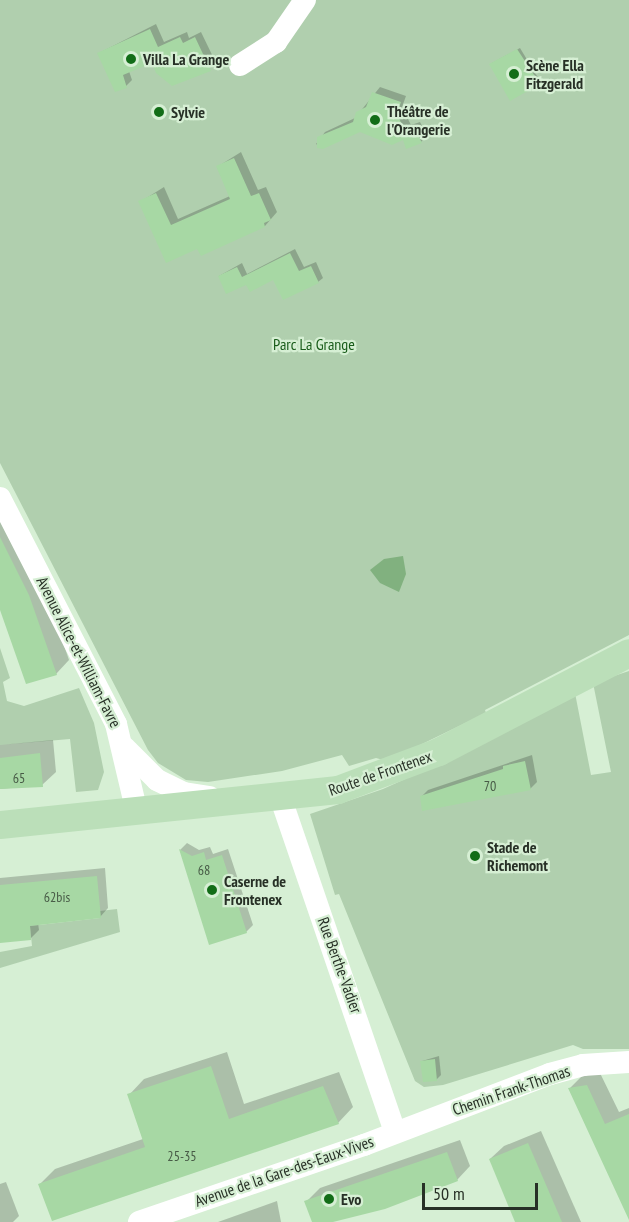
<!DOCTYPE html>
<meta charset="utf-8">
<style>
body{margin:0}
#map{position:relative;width:629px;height:1222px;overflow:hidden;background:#d6efd4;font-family:"PT Sans Narrow",sans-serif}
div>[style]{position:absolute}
.green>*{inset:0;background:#b0cfae}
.water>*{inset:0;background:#81b17f}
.shadow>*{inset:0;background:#0003}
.building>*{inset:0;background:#a7d8a4}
.minor>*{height:22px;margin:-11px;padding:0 11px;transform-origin:11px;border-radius:11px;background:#fff}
.major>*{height:28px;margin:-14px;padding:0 14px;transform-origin:14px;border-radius:14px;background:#bbdfb9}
.dots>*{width:16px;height:16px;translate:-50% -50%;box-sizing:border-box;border:3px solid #d6efd4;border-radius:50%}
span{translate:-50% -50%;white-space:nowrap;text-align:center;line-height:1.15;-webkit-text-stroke:4.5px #d6efd4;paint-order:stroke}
.number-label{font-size:14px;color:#475a46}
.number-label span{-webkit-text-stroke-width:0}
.poi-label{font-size:16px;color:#273026;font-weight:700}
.left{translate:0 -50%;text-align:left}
.park-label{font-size:16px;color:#195c1a}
.street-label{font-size:16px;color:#273026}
.scale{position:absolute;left:422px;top:1183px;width:116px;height:27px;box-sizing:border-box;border:3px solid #273026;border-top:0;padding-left:8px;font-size:18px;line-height:21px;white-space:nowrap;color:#273026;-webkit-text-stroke:4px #d6efd4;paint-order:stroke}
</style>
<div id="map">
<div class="green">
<i style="clip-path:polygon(0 0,629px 0,629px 635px,485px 710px,486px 713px,387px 761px,376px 758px,349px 766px,342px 755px,282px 771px,208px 782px,186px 780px,158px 763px,148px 750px,0 463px)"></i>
<i style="clip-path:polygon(0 648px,10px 678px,3px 682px,7px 701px,24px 706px,79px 688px,94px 723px,104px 772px,98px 790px,76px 792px,70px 739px,0 745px)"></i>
<i style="clip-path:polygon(629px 671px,629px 1049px,583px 1049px,573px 1045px,443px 1085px,424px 1087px,415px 1081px,339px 894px,335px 895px,310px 814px,383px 789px,445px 761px,575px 693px,591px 775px,611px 772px,593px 683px)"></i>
<i style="clip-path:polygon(117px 909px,120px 932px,0 968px,0 952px,32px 946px,30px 926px,100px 918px,100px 911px)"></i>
</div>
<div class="water">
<i style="clip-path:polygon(403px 556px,406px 574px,399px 592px,380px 583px,370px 570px,384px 559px)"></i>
</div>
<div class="shadow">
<i style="clip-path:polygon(156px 24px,164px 42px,187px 32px,189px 38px,201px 32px,216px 63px,173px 85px,152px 61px,129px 71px,132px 80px,126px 86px,99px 53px)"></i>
<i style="clip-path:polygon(520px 48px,540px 81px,539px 83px,492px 63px)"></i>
<i style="clip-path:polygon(380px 87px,406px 96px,402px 107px,411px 125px,420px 122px,427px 135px,421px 142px,360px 131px,323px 148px,316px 144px,325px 132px,355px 118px)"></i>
<i style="clip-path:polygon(241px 152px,258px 190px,266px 187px,277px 212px,265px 226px,198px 247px,140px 202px,164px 187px,178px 219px,230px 196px,217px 167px)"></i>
<i style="clip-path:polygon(295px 249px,304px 267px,316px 262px,323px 278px,318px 282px,274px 278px,247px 283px,219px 276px,242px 263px,247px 274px)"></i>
<i style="clip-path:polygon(0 499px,42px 581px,69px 660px,56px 674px,0 606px)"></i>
<i style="clip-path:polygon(53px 740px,56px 772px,42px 785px,0 789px,0 745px)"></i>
<i style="clip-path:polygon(532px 755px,537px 782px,530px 789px,421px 797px,428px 790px)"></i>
<i style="clip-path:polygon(187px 843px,199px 850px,210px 847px,213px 854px,228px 849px,253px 925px,246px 932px,210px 943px,180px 850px)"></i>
<i style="clip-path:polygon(105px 868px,108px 908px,100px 917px,38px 923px,39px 930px,30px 939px,0 941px,0 878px)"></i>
<i style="clip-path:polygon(227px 1052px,244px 1104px,339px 1072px,353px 1107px,338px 1123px,40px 1184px,55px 1169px,143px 1139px,129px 1095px,144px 1079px)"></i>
<i style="clip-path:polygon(439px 1056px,441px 1075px,436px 1080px,422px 1061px)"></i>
<i style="clip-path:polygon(600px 1073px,619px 1112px,629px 1108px,629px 1199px,569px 1089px,582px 1076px)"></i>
<i style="clip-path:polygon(541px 1131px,581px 1222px,518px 1222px,490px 1159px,504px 1146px)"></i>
<i style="clip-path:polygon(460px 1140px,470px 1166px,457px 1180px,327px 1222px,314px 1222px,306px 1202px,320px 1188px)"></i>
<i style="clip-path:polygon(6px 1182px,19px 1216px,13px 1222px,0 1222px,0 1184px)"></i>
<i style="clip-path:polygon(277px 1201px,281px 1222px,218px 1222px)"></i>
</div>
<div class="building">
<i style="clip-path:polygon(150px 29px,158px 47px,180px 37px,183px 43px,195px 37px,211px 71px,172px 86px,156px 73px,152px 63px,123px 75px,127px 88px,115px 92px,97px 53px)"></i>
<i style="clip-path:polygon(517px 49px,540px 84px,510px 101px,489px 64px)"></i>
<i style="clip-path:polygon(372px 92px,401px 102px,397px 113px,404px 130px,414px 127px,422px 143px,406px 149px,403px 140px,392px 145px,360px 132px,323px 149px,317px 148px,317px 137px,353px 122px,356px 112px,366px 107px)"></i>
<i style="clip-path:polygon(234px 158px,251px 196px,259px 193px,271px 220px,264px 223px,265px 227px,201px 256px,197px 249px,166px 263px,138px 201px,156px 193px,171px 225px,230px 199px,216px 166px)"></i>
<i style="clip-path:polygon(290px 253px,299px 271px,311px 266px,319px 283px,283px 300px,273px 280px,250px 292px,246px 285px,226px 294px,218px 276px,237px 267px,242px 277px)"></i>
<i style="clip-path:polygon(0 537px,29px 595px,57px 675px,26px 684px,0 610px)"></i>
<i style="clip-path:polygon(40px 753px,43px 787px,0 789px,0 758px)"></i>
<i style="clip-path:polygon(525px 761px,531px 790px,422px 811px,420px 796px,503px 769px,503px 766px)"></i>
<i style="clip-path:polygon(179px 849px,192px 856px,204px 852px,206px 860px,222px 855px,247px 933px,209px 945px)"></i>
<i style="clip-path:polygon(97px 876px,101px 918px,30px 926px,31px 940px,0 943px,0 885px)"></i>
<i style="clip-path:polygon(435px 1059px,437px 1081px,423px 1082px,420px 1061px)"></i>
<i style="clip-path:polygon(211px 1066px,229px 1119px,323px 1086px,339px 1124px,52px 1221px,38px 1184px,145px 1147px,127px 1094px)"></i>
<i style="clip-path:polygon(587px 1085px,605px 1124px,629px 1114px,629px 1220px,568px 1088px)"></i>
<i style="clip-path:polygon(528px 1143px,562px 1222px,515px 1222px,489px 1159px)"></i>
<i style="clip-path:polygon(447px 1152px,458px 1181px,385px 1209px,333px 1222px,312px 1222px,304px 1201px)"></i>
</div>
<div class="minor">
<i style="left:240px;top:65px;width:43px;rotate:-32.6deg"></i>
<i style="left:276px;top:42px;width:51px;rotate:-55.4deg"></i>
<i style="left:0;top:498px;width:254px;rotate:62.8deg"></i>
<i style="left:116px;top:724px;width:91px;rotate:76.7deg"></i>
<i style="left:125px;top:748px;width:45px;rotate:45deg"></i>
<i style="left:157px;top:780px;width:30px;rotate:26deg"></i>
<i style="left:184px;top:793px;width:26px;rotate:9deg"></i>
<i style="left:281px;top:799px;width:352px;rotate:71.1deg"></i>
<i style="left:139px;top:1222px;width:238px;rotate:-18.9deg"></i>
<i style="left:364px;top:1145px;width:199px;rotate:-20.9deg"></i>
<i style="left:550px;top:1074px;width:34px;rotate:-15deg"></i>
<i style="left:583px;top:1065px;width:46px;rotate:-3.7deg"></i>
</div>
<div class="major">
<i style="left:0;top:825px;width:340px;rotate:-5.9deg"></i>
<i style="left:338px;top:790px;width:108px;rotate:-20.6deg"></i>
<i style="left:439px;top:752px;width:214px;rotate:-27.5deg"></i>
</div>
<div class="dots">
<i style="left:131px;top:59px;background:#126d17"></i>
<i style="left:514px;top:74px;background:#126d17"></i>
<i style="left:159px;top:112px;background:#126d17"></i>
<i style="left:375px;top:120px;background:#126d17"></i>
<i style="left:475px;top:856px;background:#126d17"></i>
<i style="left:212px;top:890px;background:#126d17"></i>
<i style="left:329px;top:1199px;background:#126d17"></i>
</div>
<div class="number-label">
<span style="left:19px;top:778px">65</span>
<span style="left:490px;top:786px">70</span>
<span style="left:204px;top:870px">68</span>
<span style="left:57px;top:897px">62bis</span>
<span style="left:182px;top:1156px">25-35</span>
</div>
<div class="poi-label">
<span class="left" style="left:143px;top:59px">Villa La Grange</span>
<span class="left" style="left:526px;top:74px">Scène Ella<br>Fitzgerald</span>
<span class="left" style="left:387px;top:120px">Théâtre de<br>l'Orangerie</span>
<span class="left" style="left:171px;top:112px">Sylvie</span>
<span class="left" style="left:487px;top:856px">Stade de<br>Richemont</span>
<span class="left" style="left:224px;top:890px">Caserne de<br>Frontenex</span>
<span class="left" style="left:341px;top:1199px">Evo</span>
</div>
<div class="park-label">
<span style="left:314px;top:344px">Parc La Grange</span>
</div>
<div class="street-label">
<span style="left:79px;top:652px;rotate:63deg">Avenue Alice-et-William-Favre</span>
<span style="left:380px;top:773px;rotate:-19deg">Route de Frontenex</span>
<span style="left:340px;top:965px;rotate:70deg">Rue Berthe-Vadier</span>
<span style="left:511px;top:1090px;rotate:-19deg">Chemin Frank-Thomas</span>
<span style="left:284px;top:1171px;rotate:-19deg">Avenue de la Gare-des-Eaux-Vives</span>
</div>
<div class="scale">50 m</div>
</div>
